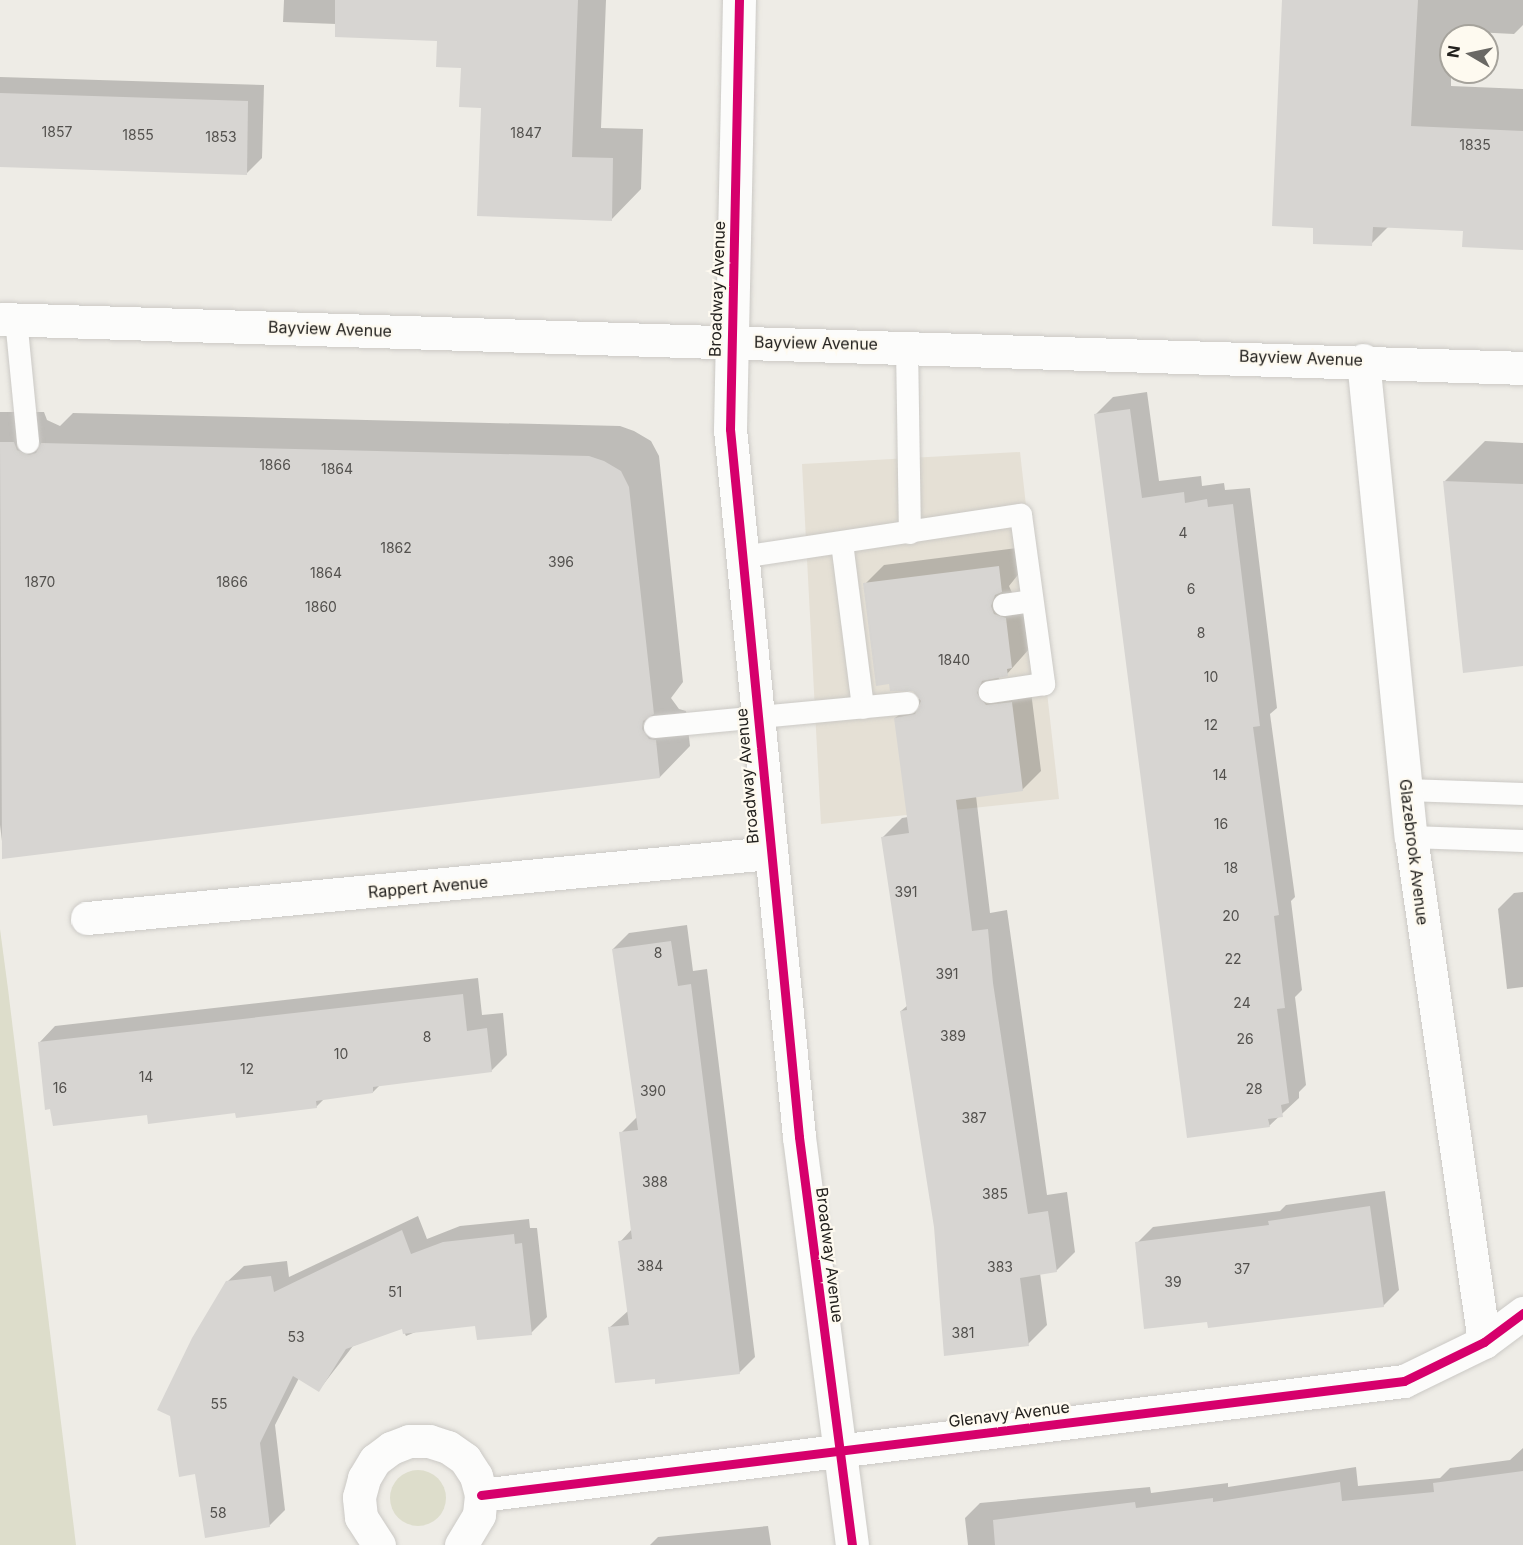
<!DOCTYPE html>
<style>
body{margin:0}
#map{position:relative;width:1523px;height:1545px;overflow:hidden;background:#eeece6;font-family:Inter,sans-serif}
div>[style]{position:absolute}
.built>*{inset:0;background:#e5e0d5}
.green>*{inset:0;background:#ddddcb}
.round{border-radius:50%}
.shadow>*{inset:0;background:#0003}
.building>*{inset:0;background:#d7d5d2}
.roads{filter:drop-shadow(0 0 2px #cbc9c5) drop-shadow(0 0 2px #cbc9c5)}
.lane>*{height:22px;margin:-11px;padding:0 11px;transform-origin:11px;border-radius:11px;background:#fcfcfb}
.street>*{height:33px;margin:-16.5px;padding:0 16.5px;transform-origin:16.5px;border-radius:16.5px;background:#fcfcfb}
.secondary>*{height:33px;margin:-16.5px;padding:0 16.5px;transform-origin:16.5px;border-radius:16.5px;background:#fcfcfb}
.cycleway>*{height:9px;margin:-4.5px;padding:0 4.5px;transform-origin:4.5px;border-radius:4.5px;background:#d6006c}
span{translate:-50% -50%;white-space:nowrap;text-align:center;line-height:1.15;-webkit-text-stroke:4.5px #fefaf0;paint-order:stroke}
.number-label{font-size:14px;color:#53514e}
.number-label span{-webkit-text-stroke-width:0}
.street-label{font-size:16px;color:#23211e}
.north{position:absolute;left:1439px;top:24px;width:60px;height:60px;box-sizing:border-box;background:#fefaf0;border:2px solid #a6a39c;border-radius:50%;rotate:279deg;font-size:16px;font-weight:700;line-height:24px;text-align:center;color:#23211e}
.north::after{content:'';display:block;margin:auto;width:21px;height:27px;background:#6a6864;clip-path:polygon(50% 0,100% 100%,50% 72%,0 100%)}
</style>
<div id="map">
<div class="built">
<i style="clip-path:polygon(1020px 452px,1059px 799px,821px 824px,802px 464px)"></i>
</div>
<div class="green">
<i style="clip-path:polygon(0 929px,8px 989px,76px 1545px,0 1545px)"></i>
<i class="round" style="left:390px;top:1470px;width:56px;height:56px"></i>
</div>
<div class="shadow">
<i style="clip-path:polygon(284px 0,606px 0,601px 128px,643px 129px,641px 189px,611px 220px,483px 107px,463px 67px,438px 39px,336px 24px,283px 22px)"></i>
<i style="clip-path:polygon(1284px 0,1523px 0,1523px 25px,1514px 34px,1454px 31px,1451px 36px,1451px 86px,1523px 89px,1523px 248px,1465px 230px,1389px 226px,1371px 244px,1315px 227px)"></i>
<i style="clip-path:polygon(0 77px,264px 85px,262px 158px,246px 174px,0 166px)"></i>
<i style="clip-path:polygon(1147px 392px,1159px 481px,1201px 476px,1202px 486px,1224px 483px,1225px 490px,1250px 488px,1277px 708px,1270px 714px,1295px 897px,1291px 901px,1302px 990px,1295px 997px,1306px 1085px,1299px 1092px,1299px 1098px,1269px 1126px,1096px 414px,1113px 397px)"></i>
<i style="clip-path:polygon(0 412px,44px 412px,47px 420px,60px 426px,73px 413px,620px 426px,634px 431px,651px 441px,659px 456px,683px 682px,671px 698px,679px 709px,686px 711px,690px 746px,660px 777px,4px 857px,0 825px)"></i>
<i style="clip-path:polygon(1485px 441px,1523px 443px,1523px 664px,1444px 482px)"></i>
<i style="clip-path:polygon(1017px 548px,1021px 571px,1009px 586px,1013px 595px,1024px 600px,1030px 648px,1007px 674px,997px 676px,1005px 686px,1030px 684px,1041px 771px,1022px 790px,976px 796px,990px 913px,1007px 910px,1047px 1195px,1067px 1192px,1075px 1252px,1056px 1271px,1040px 1273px,1047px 1325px,1028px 1344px,901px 1011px,908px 1005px,883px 837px,902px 818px,908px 817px,895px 718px,920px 698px,865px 584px,884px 565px)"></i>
<i style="clip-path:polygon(1523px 892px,1523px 987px,1507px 989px,1498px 909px,1514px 893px)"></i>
<i style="clip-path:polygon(687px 925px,693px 971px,707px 969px,755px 1357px,739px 1373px,656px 1377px,609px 1328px,628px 1311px,620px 1242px,632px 1229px,621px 1133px,637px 1117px,613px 949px,629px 933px)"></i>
<i style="clip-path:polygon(478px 978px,482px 1015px,503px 1013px,507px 1055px,491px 1071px,380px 1085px,373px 1092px,325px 1098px,316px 1107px,148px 1113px,39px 1043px,55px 1026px)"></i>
<i style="clip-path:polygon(1385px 1191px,1399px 1290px,1383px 1306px,1137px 1243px,1153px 1227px,1280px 1211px,1286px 1205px)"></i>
<i style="clip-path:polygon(418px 1216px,427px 1239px,460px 1226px,529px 1219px,530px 1228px,537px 1228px,547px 1317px,531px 1333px,476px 1324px,458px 1314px,406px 1336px,402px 1327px,353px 1346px,319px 1390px,299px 1378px,275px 1425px,285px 1510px,269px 1526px,227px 1282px,244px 1266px,287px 1261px,289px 1277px)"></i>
<i style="clip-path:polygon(1523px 1448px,1523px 1545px,968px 1545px,965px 1518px,980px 1503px,1150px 1487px,1151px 1493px,1228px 1483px,1228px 1487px,1356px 1467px,1358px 1486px,1440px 1478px,1450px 1468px,1510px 1460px)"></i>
<i style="clip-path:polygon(768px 1526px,771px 1545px,650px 1545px,658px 1537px)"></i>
</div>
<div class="building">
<i style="clip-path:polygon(335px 0,578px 0,572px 157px,613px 158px,612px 221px,477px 216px,481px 108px,459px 107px,461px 68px,436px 67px,437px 41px,335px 37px)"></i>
<i style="clip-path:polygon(1282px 0,1418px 0,1411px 126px,1523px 131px,1523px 250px,1462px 247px,1463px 231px,1373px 227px,1372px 246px,1313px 244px,1313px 228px,1272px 226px)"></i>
<i style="clip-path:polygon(0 93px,248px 101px,247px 175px,0 167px)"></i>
<i style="clip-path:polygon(1130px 409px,1142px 498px,1184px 492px,1185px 503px,1207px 499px,1208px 507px,1233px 504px,1260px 726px,1253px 727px,1279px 915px,1274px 916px,1285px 1008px,1277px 1009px,1289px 1103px,1281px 1105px,1283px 1117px,1268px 1119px,1270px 1127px,1187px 1138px,1094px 414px)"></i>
<i style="clip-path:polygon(0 442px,14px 442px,17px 450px,29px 455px,36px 453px,41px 443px,589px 456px,604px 461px,621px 471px,629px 487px,654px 714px,643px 721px,642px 729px,649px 739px,656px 740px,660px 778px,2px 859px)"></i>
<i style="clip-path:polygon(1443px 481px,1523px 484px,1523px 666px,1463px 673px)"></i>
<i style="clip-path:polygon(999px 566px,1002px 592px,995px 595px,991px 606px,994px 614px,1006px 618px,1012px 668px,1007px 669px,1008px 676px,982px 681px,977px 693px,986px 705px,1012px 702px,1023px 791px,956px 800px,972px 931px,988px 929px,993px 983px,1028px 1214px,1048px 1211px,1057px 1272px,1020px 1278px,1029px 1346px,944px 1356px,934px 1227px,900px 1011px,907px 1010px,881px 837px,909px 833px,894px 718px,915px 714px,921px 701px,913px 691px,890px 691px,889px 684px,876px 686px,863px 583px)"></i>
<i style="clip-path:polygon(671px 941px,678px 986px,691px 984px,740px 1374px,655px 1384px,655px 1379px,615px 1383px,608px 1327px,629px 1325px,618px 1241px,632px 1239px,619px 1132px,638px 1130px,612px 949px)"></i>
<i style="clip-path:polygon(463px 994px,467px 1031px,487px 1028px,492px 1072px,373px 1087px,373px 1093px,316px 1101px,317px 1108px,236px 1118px,235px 1113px,148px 1124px,147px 1115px,53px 1126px,50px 1109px,45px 1110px,38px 1042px)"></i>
<i style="clip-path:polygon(1370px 1206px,1384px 1307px,1208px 1328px,1207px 1322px,1144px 1329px,1135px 1242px,1269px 1225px,1268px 1221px)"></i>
<i style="clip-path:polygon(402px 1230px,411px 1254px,443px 1242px,514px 1234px,515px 1244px,522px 1243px,532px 1335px,477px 1340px,475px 1326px,403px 1334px,402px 1329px,346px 1349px,319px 1392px,293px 1376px,260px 1443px,270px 1527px,205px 1538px,195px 1474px,179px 1477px,170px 1416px,157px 1410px,192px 1338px,226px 1281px,271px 1276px,274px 1292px)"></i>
<i style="clip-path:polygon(1523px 1471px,1523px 1545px,995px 1545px,993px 1520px,1135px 1502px,1136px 1508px,1213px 1498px,1213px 1502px,1340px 1482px,1342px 1501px,1434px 1492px,1433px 1483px)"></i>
</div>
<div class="roads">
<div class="lane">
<i style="left:16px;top:319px;width:124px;rotate:84.4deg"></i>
<i style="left:907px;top:346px;width:187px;rotate:89.1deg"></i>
<i style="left:842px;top:543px;width:166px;rotate:82.7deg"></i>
<i style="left:742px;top:557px;width:282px;rotate:-8.6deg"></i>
<i style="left:1021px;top:515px;width:171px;rotate:82.2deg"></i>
<i style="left:1044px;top:684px;width:55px;rotate:171.6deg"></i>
<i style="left:1004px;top:605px;width:28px;rotate:-8deg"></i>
<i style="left:655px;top:727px;width:254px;rotate:-5.4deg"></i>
<i style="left:1406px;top:790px;width:117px;rotate:2deg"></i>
<i style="left:1411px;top:837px;width:112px;rotate:2deg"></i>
</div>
<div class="street">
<i style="left:739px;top:0;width:429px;rotate:91.2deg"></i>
<i style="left:730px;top:429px;width:711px;rotate:84.43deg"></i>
<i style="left:799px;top:1137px;width:411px;rotate:82.6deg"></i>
<i style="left:1363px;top:360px;width:479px;rotate:84.3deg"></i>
<i style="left:1411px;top:837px;width:510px;rotate:81.77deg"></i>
<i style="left:87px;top:918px;width:685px;rotate:-5.44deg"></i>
<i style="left:481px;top:1495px;width:930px;rotate:-7.04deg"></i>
<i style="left:1404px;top:1381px;width:89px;rotate:-26deg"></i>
<i style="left:1484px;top:1342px;width:49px;rotate:-36.6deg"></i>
<i style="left:379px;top:1545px;width:33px;rotate:-123deg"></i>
<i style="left:361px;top:1517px;width:20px;rotate:-96deg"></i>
<i style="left:359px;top:1497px;width:20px;rotate:-75deg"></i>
<i style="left:364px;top:1478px;width:21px;rotate:-59deg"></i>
<i style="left:375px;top:1460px;width:20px;rotate:-37deg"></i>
<i style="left:391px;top:1448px;width:19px;rotate:-21deg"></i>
<i style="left:409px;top:1441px;width:20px"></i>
<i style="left:429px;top:1441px;width:20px;rotate:18deg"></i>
<i style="left:448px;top:1447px;width:21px;rotate:35deg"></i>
<i style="left:465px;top:1459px;width:20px;rotate:57deg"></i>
<i style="left:476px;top:1476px;width:20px;rotate:75deg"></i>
<i style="left:481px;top:1495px;width:20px;rotate:96deg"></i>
<i style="left:479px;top:1515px;width:35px;rotate:121deg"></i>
</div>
<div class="secondary">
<i style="left:0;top:319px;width:1524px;rotate:1.84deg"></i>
</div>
</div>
<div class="cycleway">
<i style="left:739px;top:0;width:429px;rotate:91.2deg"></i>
<i style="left:730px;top:429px;width:711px;rotate:84.43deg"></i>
<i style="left:799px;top:1137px;width:411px;rotate:82.6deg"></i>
<i style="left:481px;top:1495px;width:930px;rotate:-7.04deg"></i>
<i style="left:1404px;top:1381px;width:89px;rotate:-26deg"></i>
<i style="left:1484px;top:1342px;width:49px;rotate:-36.6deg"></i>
</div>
<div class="number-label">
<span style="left:57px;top:132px">1857</span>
<span style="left:526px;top:133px">1847</span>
<span style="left:138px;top:135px">1855</span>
<span style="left:221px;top:137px">1853</span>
<span style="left:1475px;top:145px">1835</span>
<span style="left:275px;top:465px">1866</span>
<span style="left:337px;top:469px">1864</span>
<span style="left:1183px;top:533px">4</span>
<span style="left:396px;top:548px">1862</span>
<span style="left:561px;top:562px">396</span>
<span style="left:326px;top:573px">1864</span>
<span style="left:40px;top:582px">1870</span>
<span style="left:232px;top:582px">1866</span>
<span style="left:1191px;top:589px">6</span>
<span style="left:321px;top:607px">1860</span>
<span style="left:1201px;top:633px">8</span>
<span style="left:954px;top:660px">1840</span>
<span style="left:1211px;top:677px">10</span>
<span style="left:1211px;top:725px">12</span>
<span style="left:1220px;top:775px">14</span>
<span style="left:1221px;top:824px">16</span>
<span style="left:1231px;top:868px">18</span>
<span style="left:906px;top:892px">391</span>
<span style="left:1231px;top:916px">20</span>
<span style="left:658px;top:953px">8</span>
<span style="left:1233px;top:959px">22</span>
<span style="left:947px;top:974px">391</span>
<span style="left:1242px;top:1003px">24</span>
<span style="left:953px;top:1036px">389</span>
<span style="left:427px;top:1037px">8</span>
<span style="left:1245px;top:1039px">26</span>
<span style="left:341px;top:1054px">10</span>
<span style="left:247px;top:1069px">12</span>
<span style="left:146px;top:1077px">14</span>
<span style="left:60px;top:1088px">16</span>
<span style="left:1254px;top:1089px">28</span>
<span style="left:653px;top:1091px">390</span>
<span style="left:974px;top:1118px">387</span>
<span style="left:655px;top:1182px">388</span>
<span style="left:995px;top:1194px">385</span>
<span style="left:650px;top:1266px">384</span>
<span style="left:1000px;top:1267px">383</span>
<span style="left:1242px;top:1269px">37</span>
<span style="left:1173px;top:1282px">39</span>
<span style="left:395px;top:1292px">51</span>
<span style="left:963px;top:1333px">381</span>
<span style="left:296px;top:1337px">53</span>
<span style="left:219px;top:1404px">55</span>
<span style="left:218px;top:1513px">58</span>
</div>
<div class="street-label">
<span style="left:717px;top:289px;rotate:-88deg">Broadway Avenue</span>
<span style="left:330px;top:329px;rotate:2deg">Bayview Avenue</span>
<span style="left:816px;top:343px;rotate:1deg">Bayview Avenue</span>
<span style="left:1301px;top:358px;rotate:2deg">Bayview Avenue</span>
<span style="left:747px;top:776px;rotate:-95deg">Broadway Avenue</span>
<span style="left:1414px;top:852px;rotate:83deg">Glazebrook Avenue</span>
<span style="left:428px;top:887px;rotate:-5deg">Rappert Avenue</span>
<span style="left:830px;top:1255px;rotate:83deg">Broadway Avenue</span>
<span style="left:1009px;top:1414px;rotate:-7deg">Glenavy Avenue</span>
</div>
<div class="north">N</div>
</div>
